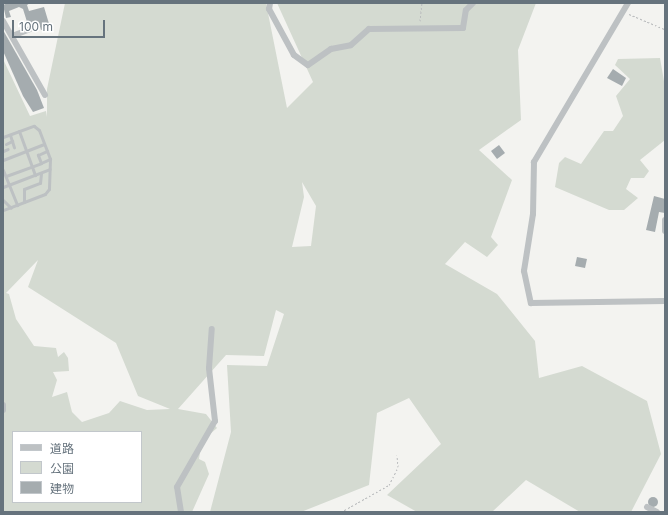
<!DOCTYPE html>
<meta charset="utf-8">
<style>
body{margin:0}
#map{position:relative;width:668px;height:515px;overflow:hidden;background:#f3f3f0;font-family:Inter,"Noto Sans JP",sans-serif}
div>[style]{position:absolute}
.green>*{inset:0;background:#d4dad1}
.building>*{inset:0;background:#a5acaf}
.round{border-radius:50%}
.path>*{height:1px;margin-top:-0.5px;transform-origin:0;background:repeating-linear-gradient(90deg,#b9bbbd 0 2px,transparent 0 4px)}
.lane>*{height:3px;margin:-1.5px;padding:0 1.5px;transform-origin:1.5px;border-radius:1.5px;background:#bdc1c3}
.street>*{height:6px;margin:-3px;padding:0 3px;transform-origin:3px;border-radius:3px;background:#bdc1c3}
span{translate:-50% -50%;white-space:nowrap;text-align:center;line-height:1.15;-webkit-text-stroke:4px #fff;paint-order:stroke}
.frame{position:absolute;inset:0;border:4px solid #66737d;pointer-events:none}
.legend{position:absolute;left:12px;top:431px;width:130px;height:72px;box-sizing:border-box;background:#fff;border:1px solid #c2c7cb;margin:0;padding:5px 7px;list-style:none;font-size:12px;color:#66737d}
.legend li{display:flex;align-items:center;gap:8px;height:20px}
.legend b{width:20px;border:1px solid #c2c7cb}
.scale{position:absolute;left:12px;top:20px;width:93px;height:18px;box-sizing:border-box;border:2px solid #66737d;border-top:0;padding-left:5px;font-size:12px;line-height:14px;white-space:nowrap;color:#66737d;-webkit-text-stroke:3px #fff;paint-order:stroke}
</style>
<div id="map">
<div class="green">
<i style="clip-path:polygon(evenodd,65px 3px,266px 3px,287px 108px,313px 82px,277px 3px,536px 3px,518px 50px,521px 120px,479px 150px,512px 180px,491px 237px,498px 245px,487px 257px,465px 242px,445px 264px,497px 294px,535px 341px,539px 378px,582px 366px,647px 401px,661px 454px,631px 512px,580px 512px,526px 480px,492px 512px,417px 512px,387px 495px,441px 444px,409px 398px,377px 413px,369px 485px,301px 512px,210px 512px,231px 432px,227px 365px,267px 366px,284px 314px,276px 310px,264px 356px,226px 355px,178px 409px,206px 414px,217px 428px,202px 441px,199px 459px,205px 462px,209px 474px,192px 512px,3px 512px,3px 59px,30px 116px,46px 111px,47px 117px,47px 89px,65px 3px,302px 182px,316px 206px,311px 246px,292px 247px,304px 197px,302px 182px,65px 3px,38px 260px,28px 287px,116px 343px,138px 396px,170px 409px,147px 410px,120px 401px,109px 413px,82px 422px,72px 412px,67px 392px,52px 397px,57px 380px,53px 372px,69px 371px,68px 358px,64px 352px,58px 357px,56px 348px,34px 346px,16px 319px,9px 294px,6px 293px,38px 260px,65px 3px,13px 432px,141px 432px,141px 502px,13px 502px,13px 432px)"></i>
<i style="clip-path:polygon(660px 58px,665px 87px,665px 140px,640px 160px,649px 171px,644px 178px,631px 178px,626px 189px,638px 198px,624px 210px,609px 210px,555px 187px,559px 163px,565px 157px,581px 164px,604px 131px,613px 131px,623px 116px,616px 96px,630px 79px,615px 65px,618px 59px)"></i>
</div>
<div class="building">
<i style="clip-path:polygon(8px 3px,30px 3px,27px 5px,29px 11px,44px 7px,50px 27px,41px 30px,39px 23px,28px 25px,23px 9px,19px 7px,9px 11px,11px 17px,6px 18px,3px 5px)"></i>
<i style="clip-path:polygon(3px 30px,37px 90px,44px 108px,33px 112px,23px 96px,3px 51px)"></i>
<i style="clip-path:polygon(613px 69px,626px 78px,622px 86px,607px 78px)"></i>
<i style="clip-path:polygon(499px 145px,505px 153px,497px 159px,491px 151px)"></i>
<i style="clip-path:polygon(654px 196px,665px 199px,665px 213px,659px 212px,655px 232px,646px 230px)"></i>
<i style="clip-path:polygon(577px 257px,587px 259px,585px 268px,575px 266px)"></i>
<i class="round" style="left:648px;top:497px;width:10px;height:10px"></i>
</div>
<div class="path">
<i style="left:629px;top:14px;width:39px;rotate:23deg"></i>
<i style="left:420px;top:21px;width:18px;rotate:-84deg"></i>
<i style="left:341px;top:512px;width:55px;rotate:-29.4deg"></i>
<i style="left:389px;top:485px;width:20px;rotate:-63deg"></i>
<i style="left:398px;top:467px;width:12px;rotate:-95deg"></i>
</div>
<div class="lane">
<i style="left:19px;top:131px;width:47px;rotate:70deg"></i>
<i style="left:10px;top:135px;width:13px;rotate:72deg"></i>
<i style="left:3px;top:137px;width:33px;rotate:-20deg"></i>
<i style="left:34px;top:126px;width:6px;rotate:39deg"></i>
<i style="left:39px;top:130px;width:31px;rotate:69deg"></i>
<i style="left:50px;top:159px;width:30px;rotate:92deg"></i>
<i style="left:49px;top:189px;width:6px;rotate:129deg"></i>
<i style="left:45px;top:194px;width:45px;rotate:159.1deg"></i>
<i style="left:6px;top:144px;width:7px;rotate:-27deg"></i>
<i style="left:3px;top:151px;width:5px;rotate:-22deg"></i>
<i style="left:3px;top:160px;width:44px;rotate:-21.3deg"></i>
<i style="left:41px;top:163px;width:10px;rotate:-24deg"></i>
<i style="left:3px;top:170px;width:38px;rotate:68deg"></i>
<i style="left:6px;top:176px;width:37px;rotate:-20deg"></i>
<i style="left:41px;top:163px;width:9px;rotate:-111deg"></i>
<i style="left:38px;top:155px;width:10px;rotate:-24deg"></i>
<i style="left:3px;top:187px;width:50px;rotate:-21deg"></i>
<i style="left:3px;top:200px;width:11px;rotate:45deg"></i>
<i style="left:24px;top:202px;width:13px;rotate:-90deg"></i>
<i style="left:24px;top:189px;width:17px;rotate:-21deg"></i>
<i style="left:40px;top:183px;width:10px;rotate:-84deg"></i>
</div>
<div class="street">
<i style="left:270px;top:3px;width:6px;rotate:99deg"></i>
<i style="left:269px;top:9px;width:52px;rotate:61.5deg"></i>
<i style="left:294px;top:55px;width:17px;rotate:36deg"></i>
<i style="left:308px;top:65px;width:28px;rotate:-35deg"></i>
<i style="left:331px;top:49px;width:20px;rotate:-11deg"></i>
<i style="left:351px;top:45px;width:24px;rotate:-42deg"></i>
<i style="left:369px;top:29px;width:94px;rotate:-0.6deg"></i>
<i style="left:463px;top:28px;width:18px;rotate:-81deg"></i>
<i style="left:466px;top:10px;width:10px;rotate:-45deg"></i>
<i style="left:628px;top:3px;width:185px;rotate:120.6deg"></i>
<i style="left:534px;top:162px;width:52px;rotate:91.1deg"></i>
<i style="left:533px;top:214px;width:58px;rotate:99deg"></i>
<i style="left:524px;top:271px;width:33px;rotate:78deg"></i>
<i style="left:531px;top:303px;width:134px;rotate:-0.9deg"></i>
<i style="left:3px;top:21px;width:85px;rotate:60.4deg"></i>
<i style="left:12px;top:36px;width:19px;rotate:-21deg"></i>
<i style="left:665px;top:220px;width:11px;rotate:90deg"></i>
<i style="left:3px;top:405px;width:5px;rotate:90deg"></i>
<i style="left:647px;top:507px;width:11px;rotate:27deg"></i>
<i style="left:181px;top:512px;width:25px;rotate:-99deg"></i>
<i style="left:177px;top:487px;width:76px;rotate:-60.1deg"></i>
<i style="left:215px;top:421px;width:53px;rotate:-96.5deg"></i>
<i style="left:209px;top:368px;width:39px;rotate:-86deg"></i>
</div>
<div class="frame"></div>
<ul class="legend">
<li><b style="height:5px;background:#bdc1c3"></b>道路</li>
<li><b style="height:11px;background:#d4dad1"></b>公園</li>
<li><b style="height:11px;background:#a5acaf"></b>建物</li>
</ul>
<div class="scale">100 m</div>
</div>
